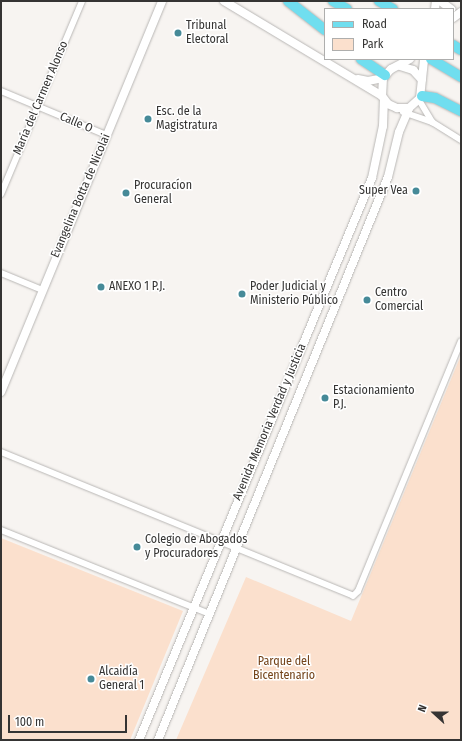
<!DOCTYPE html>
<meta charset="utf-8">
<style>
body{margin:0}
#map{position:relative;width:462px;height:741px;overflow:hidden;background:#f7f4f1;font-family:"Fira Sans Condensed",sans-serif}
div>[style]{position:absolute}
.green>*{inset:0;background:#fbe0cd}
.roads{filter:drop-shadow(0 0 1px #b9b7b5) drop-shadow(0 0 1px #b9b7b5)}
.minor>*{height:6px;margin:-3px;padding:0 3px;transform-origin:3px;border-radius:3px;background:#fff}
.tertiary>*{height:8px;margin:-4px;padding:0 4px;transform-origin:4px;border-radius:4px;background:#fff}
.primary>*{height:10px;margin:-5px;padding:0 5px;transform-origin:5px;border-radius:5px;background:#70deef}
.dots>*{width:11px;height:11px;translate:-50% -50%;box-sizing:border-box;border:2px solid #fff;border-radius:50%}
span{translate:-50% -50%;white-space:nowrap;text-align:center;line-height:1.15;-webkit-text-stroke:3px #fff;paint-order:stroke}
.poi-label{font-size:12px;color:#353433}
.left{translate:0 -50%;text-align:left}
.right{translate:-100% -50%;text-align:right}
.street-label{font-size:12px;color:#353433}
.park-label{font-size:12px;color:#74441a}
.frame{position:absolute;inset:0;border:2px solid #353433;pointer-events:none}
.legend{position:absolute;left:324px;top:8px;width:130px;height:52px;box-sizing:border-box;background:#fff;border:1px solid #aeaead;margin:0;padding:5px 7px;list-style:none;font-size:12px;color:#353433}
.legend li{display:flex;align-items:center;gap:8px;height:20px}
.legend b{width:20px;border:1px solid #aeaead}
.north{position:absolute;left:414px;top:693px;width:40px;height:40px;-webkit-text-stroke:3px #fff;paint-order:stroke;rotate:291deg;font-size:11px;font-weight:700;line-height:16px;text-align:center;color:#353433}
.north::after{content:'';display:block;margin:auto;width:14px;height:18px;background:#353433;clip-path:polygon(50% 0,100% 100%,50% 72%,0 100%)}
.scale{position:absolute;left:8px;top:715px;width:119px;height:18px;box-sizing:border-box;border:2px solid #353433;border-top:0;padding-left:5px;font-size:12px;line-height:14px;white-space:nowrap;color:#353433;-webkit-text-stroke:3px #fff;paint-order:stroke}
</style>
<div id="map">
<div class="green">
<i style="clip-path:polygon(461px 355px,461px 740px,176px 740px,246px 577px,351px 621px)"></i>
<i style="clip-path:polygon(1px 538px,183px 611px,130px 740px,1px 740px)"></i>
</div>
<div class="roads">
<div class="minor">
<i style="left:1px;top:91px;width:114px;rotate:22.7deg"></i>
<i style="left:419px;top:100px;width:26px;rotate:59deg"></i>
<i style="left:432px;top:122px;width:34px;rotate:32deg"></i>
<i style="left:403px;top:112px;width:31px;rotate:19deg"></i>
<i style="left:1px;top:194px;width:209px;rotate:-67.2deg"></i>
<i style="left:1px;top:273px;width:44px;rotate:22.5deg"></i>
<i style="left:1px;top:452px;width:380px;rotate:22.2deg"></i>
<i style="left:353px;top:596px;width:7px;rotate:-45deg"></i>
<i style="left:358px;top:591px;width:270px;rotate:-67.6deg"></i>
<i style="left:1px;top:530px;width:225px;rotate:21.9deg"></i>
</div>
<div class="tertiary">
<i style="left:224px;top:1px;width:184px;rotate:31deg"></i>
<i style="left:440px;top:1px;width:14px;rotate:36deg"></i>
<i style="left:435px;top:9px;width:8px;rotate:-83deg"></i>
<i style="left:453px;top:18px;width:10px;rotate:-37deg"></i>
<i style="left:410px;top:59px;width:21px;rotate:152deg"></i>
<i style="left:391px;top:69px;width:12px;rotate:132deg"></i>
<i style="left:383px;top:78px;width:18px;rotate:93deg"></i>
<i style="left:382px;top:96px;width:10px;rotate:53deg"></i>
<i style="left:388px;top:104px;width:10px;rotate:24deg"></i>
<i style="left:397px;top:108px;width:12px"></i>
<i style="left:409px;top:108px;width:15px;rotate:-42deg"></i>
<i style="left:420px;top:98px;width:39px;rotate:-84deg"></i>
<i style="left:400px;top:66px;width:14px;rotate:17deg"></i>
<i style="left:413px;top:70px;width:13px;rotate:48deg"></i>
<i style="left:358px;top:79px;width:10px;rotate:11deg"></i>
<i style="left:368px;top:81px;width:15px;rotate:-11deg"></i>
<i style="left:1px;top:392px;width:423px;rotate:-67.6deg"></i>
<i style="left:139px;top:740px;width:608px;rotate:-67.48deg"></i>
<i style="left:372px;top:178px;width:53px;rotate:-78.1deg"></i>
<i style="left:383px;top:126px;width:26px;rotate:-88deg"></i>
<i style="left:158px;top:740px;width:608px;rotate:-67.78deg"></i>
<i style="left:388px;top:177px;width:46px;rotate:-76.3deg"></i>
<i style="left:399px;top:132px;width:26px;rotate:-67deg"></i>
</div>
<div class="primary">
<i style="left:288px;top:1px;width:47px;rotate:38.1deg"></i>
<i style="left:333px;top:1px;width:16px;rotate:30deg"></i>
<i style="left:379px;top:1px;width:16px;rotate:30deg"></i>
<i style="left:453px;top:45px;width:9px;rotate:32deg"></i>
<i style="left:361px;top:59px;width:29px;rotate:34deg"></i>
<i style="left:431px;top:59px;width:35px;rotate:31deg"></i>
<i style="left:422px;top:96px;width:13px;rotate:9deg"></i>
<i style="left:435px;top:98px;width:29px;rotate:27deg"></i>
</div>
</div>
<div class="dots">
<i style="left:178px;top:33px;background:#468a98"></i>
<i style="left:148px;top:119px;background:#468a98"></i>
<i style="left:416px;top:191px;background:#468a98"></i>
<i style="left:126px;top:193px;background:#468a98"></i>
<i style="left:101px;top:287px;background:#468a98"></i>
<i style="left:242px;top:294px;background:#468a98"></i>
<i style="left:367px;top:300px;background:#468a98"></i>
<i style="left:325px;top:398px;background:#468a98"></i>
<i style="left:137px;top:547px;background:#468a98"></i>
<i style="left:91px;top:679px;background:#468a98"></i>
</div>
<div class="poi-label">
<span class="left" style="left:186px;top:33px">Tribunal<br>Electoral</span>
<span class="left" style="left:156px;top:119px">Esc. de la<br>Magistratura</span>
<span class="left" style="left:134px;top:193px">Procuracíon<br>General</span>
<span class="right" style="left:408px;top:191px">Super Vea</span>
<span class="left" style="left:109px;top:287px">ANEXO 1 P.J.</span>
<span class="left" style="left:250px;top:294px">Poder Judicial y<br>Ministerio Público</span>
<span class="left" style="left:375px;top:300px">Centro<br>Comercial</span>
<span class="left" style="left:333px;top:398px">Estacionamiento<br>P.J.</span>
<span class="left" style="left:145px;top:547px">Colegio de Abogados<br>y Procuradores</span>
<span class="left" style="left:99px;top:679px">Alcaidía<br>General 1</span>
</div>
<div class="street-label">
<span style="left:41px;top:98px;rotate:-67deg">María del Carmen Alonso</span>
<span style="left:76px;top:123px;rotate:23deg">Calle O</span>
<span style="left:81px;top:196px;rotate:-67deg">Evangelina Botta de Nicolai</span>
<span style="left:270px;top:422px;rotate:-67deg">Avenida Memoria Verdad y Justicia</span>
</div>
<div class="park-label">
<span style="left:284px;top:669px">Parque del<br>Bicentenario</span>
</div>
<div class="frame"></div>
<ul class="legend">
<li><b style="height:5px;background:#70deef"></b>Road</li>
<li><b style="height:11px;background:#fbe0cd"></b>Park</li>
</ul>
<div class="north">N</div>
<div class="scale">100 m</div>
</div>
